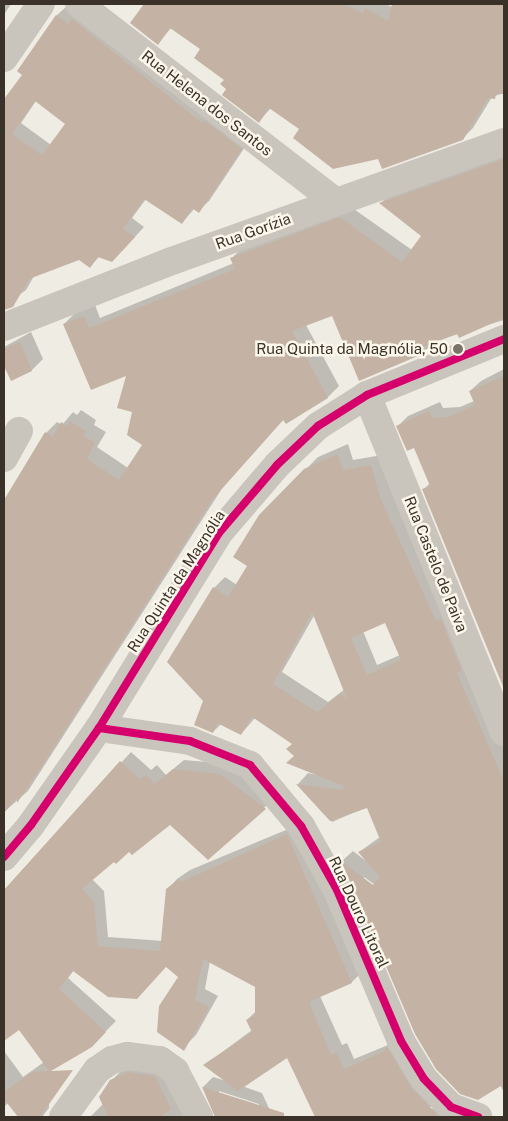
<!DOCTYPE html>
<meta charset="utf-8">
<style>
body{margin:0}
#map{position:relative;width:508px;height:1121px;overflow:hidden;background:#efece3;font-family:"Public Sans",sans-serif}
div>[style]{position:absolute}
.shadow>*{inset:0;background:#0003}
.building>*{inset:0;background:#c4b3a4}
.minor>*{height:28px;margin:-14px;padding:0 14px;transform-origin:14px;border-radius:14px;background:#c9c4bc}
.cycleway>*{height:8px;margin:-4px;padding:0 4px;transform-origin:4px;border-radius:4px;background:#d6006c}
.dots>*{width:14px;height:14px;translate:-50% -50%;box-sizing:border-box;border:2px solid #fbf7eb;border-radius:50%}
span{translate:-50% -50%;white-space:nowrap;text-align:center;line-height:1.15;-webkit-text-stroke:5px #fbf7eb;paint-order:stroke}
.street-label{font-size:15px;color:#3a3229}
.poi-label{font-size:15px;color:#3a3229}
.right{translate:-100% -50%;text-align:right}
.frame{position:absolute;inset:0;border:5px solid #3a3229;pointer-events:none}
</style>
<div id="map">
<div class="shadow">
<i style="clip-path:polygon(4px 4px,11px 4px,4px 15px)"></i>
<i style="clip-path:polygon(143px 4px,290px 4px,304px 14px,312px 4px,386px 4px,392px 7px,393px 4px,504px 4px,504px 93px,492px 97px,473px 128px,462px 139px,379px 157px,301px 129px,271px 108px,259px 121px,228px 89px,225px 79px,202px 49px,172px 27px,158px 43px)"></i>
<i style="clip-path:polygon(evenodd,67px 6px,251px 138px,209px 201px,198px 211px,195px 208px,182px 223px,146px 199px,132px 218px,144px 227px,122px 251px,100px 256px,90px 266px,79px 259px,34px 276px,26px 290px,4px 306px,4px 101px,23px 74px,56px 16px,67px 6px,36px 101px,67px 123px,51px 145px,21px 123px,36px 101px)"></i>
<i style="clip-path:polygon(504px 152px,504px 320px,435px 341px,424px 352px,332px 314px,306px 325px,339px 386px,328px 397px,287px 422px,284px 419px,223px 487px,28px 791px,4px 812px,4px 500px,46px 433px,57px 422px,62px 425px,73px 412px,77px 415px,81px 410px,96px 420px,94px 425px,106px 432px,97px 447px,128px 468px,143px 444px,128px 374px,64px 324px,75px 313px,95px 305px,100px 318px,234px 263px,232px 258px,243px 247px,351px 207px,412px 250px,423px 236px,381px 203px,391px 193px)"></i>
<i style="clip-path:polygon(31px 332px,43px 359px,32px 370px,12px 380px,4px 362px,4px 347px)"></i>
<i style="clip-path:polygon(504px 369px,504px 668px,498px 671px,424px 489px,430px 483px,414px 447px,398px 426px,408px 416px,440px 402px,443px 408px,460px 407px,474px 401px,470px 391px,481px 381px)"></i>
<i style="clip-path:polygon(evenodd,348px 444px,353px 460px,382px 455px,504px 745px,504px 1092px,500px 1085px,416px 1033px,342px 861px,353px 851px,366px 861px,359px 852px,380px 837px,367px 807px,332px 822px,298px 784px,308px 773px,317px 775px,295px 756px,293px 743px,255px 718px,241px 734px,221px 724px,213px 732px,205px 701px,214px 588px,225px 577px,237px 585px,249px 565px,260px 516px,318px 457px,348px 444px,315px 614px,345px 689px,328px 702px,282px 672px,315px 614px,348px 444px,386px 621px,400px 655px,377px 665px,363px 631px,386px 621px,348px 444px,364px 877px,378px 887px,377px 889px,364px 880px,364px 877px)"></i>
<i style="clip-path:polygon(evenodd,131px 752px,151px 770px,157px 765px,166px 775px,184px 760px,231px 764px,275px 798px,208px 858px,170px 823px,114px 860px,92px 879px,104px 891px,108px 937px,163px 941px,167px 890px,177px 879px,190px 870px,298px 825px,362px 972px,352px 982px,320px 996px,342px 1045px,347px 1043px,354px 1059px,393px 1043px,440px 1098px,430px 1108px,469px 1117px,336px 1117px,288px 1056px,242px 1086px,262px 1093px,273px 1117px,216px 1117px,203px 1087px,213px 1077px,227px 1081px,205px 1065px,252px 1030px,247px 1020px,256px 1011px,256px 986px,210px 961px,205px 989px,218px 996px,196px 1035px,185px 1046px,180px 977px,166px 966px,74px 970px,68px 978px,116px 1021px,91px 1046px,49px 1071px,49px 1108px,42px 1117px,20px 1117px,8px 1103px,4px 1107px,4px 1051px,23px 1077px,44px 1062px,19px 1028px,4px 1040px,4px 890px,131px 752px,219px 1091px,259px 1104px,258px 1106px,219px 1093px,219px 1091px)"></i>
<i style="clip-path:polygon(164px 1065px,189px 1117px,90px 1117px,103px 1104px,111px 1081px,122px 1070px)"></i>
</div>
<div class="building">
<i style="clip-path:polygon(144px 4px,343px 4px,363px 13px,365px 8px,388px 21px,392px 4px,504px 4px,504px 94px,496px 94px,495px 99px,488px 98px,463px 140px,382px 169px,378px 159px,333px 169px,293px 138px,299px 129px,269px 108px,259px 123px,222px 95px,226px 89px,220px 84px,224px 80px,194px 58px,200px 49px,170px 28px,158px 45px,130px 23px)"></i>
<i style="clip-path:polygon(evenodd,56px 15px,68px 24px,72px 19px,202px 123px,204px 120px,242px 149px,199px 213px,192px 208px,182px 224px,144px 199px,123px 229px,135px 237px,112px 262px,98px 257px,90px 268px,79px 260px,29px 279px,13px 307px,4px 310px,4px 99px,22px 75px,17px 71px,56px 15px,35px 101px,65px 124px,42px 155px,12px 134px,35px 101px)"></i>
<i style="clip-path:polygon(504px 159px,504px 318px,459px 338px,457px 334px,423px 347px,425px 353px,359px 381px,332px 316px,292px 331px,328px 398px,286px 424px,283px 420px,212px 500px,40px 769px,17px 803px,17px 798px,4px 813px,4px 500px,45px 432px,53px 437px,61px 422px,67px 426px,69px 421px,86px 431px,84px 436px,95px 443px,87px 459px,119px 480px,142px 445px,127px 435px,132px 412px,117px 408px,126px 376px,91px 390px,63px 324px,84px 316px,89px 328px,235px 269px,230px 258px,340px 217px,402px 262px,421px 236px,379px 203px)"></i>
<i style="clip-path:polygon(20px 342px,32px 371px,11px 381px,4px 366px,4px 349px)"></i>
<i style="clip-path:polygon(504px 376px,504px 689px,422px 489px,430px 486px,414px 448px,407px 451px,396px 426px,429px 411px,432px 418px,448px 417px,475px 405px,469px 391px)"></i>
<i style="clip-path:polygon(evenodd,337px 454px,343px 470px,371px 465px,380px 497px,436px 621px,441px 619px,462px 671px,457px 673px,504px 781px,504px 1084px,478px 1100px,460px 1094px,436px 1069px,415px 1034px,341px 861px,373px 885px,380px 877px,358px 852px,381px 842px,367px 808px,330px 821px,296px 784px,342px 790px,344px 786px,286px 763px,294px 756px,286px 749px,292px 744px,252px 717px,241px 735px,217px 723px,213px 733px,194px 725px,203px 701px,167px 662px,213px 587px,228px 597px,247px 566px,233px 557px,259px 515px,304px 469px,337px 454px,312px 612px,347px 699px,340px 694px,317px 712px,273px 684px,312px 612px,337px 454px,385px 623px,401px 660px,367px 675px,351px 638px,385px 623px)"></i>
<i style="clip-path:polygon(120px 761px,140px 779px,146px 775px,155px 784px,173px 769px,220px 774px,266px 809px,208px 860px,170px 825px,132px 855px,129px 852px,116px 864px,114px 862px,82px 889px,94px 902px,98px 946px,160px 951px,166px 889px,179px 879px,181px 882px,287px 834px,352px 983px,309px 1002px,331px 1055px,336px 1052px,344px 1069px,383px 1052px,387px 1047px,411px 1087px,439px 1117px,315px 1117px,287px 1058px,238px 1091px,203px 1065px,252px 1032px,246px 1020px,255px 1015px,255px 987px,203px 959px,195px 1000px,209px 1007px,184px 1051px,157px 1032px,159px 1006px,178px 977px,166px 967px,137px 999px,108px 997px,73px 971px,59px 989px,106px 1032px,92px 1047px,51px 1071px,73px 1070px,40px 1117px,18px 1117px,4px 1099px,4px 1092px,32px 1072px,49px 1071px,19px 1030px,4px 1041px,4px 890px)"></i>
<i style="clip-path:polygon(128px 1072px,155px 1076px,171px 1109px,160px 1117px,108px 1117px,99px 1097px,110px 1080px)"></i>
<i style="clip-path:polygon(202px 1087px,284px 1113px,284px 1117px,215px 1117px)"></i>
</div>
<div class="minor">
<i style="left:79px;top:4px;width:323px;rotate:37.6deg"></i>
<i style="left:4px;top:58px;width:65px;rotate:-55.6deg"></i>
<i style="left:4px;top:327px;width:177px;rotate:-21.5deg"></i>
<i style="left:169px;top:262px;width:356px;rotate:-19.7deg"></i>
<i style="left:367px;top:395px;width:364px;rotate:67.9deg"></i>
<i style="left:4px;top:458px;width:31px;rotate:-61deg"></i>
<i style="left:99px;top:728px;width:92px;rotate:8.1deg"></i>
<i style="left:190px;top:741px;width:65px;rotate:21.8deg"></i>
<i style="left:250px;top:765px;width:80px;rotate:50.1deg"></i>
<i style="left:301px;top:826px;width:73px;rotate:60.6deg"></i>
<i style="left:337px;top:890px;width:164px;rotate:67deg"></i>
<i style="left:401px;top:1041px;width:44px;rotate:58.8deg"></i>
<i style="left:424px;top:1079px;width:39px;rotate:46deg"></i>
<i style="left:451px;top:1107px;width:29px;rotate:20deg"></i>
<i style="left:4px;top:857px;width:42px;rotate:-49.8deg"></i>
<i style="left:31px;top:825px;width:118px;rotate:-55deg"></i>
<i style="left:99px;top:728px;width:229px;rotate:-58.4deg"></i>
<i style="left:219px;top:533px;width:89px;rotate:-49.5deg"></i>
<i style="left:277px;top:465px;width:57px;rotate:-43.6deg"></i>
<i style="left:318px;top:426px;width:58px;rotate:-32.3deg"></i>
<i style="left:367px;top:395px;width:148px;rotate:-22.2deg"></i>
<i style="left:63px;top:1117px;width:58px;rotate:-54.1deg"></i>
<i style="left:97px;top:1070px;width:18px;rotate:-34deg"></i>
<i style="left:112px;top:1060px;width:16px;rotate:-15deg"></i>
<i style="left:127px;top:1056px;width:33px;rotate:7deg"></i>
<i style="left:160px;top:1060px;width:19px;rotate:36deg"></i>
<i style="left:175px;top:1071px;width:52px;rotate:62.4deg"></i>
</div>
<div class="cycleway">
<i style="left:99px;top:728px;width:92px;rotate:8.1deg"></i>
<i style="left:190px;top:741px;width:65px;rotate:21.8deg"></i>
<i style="left:250px;top:765px;width:80px;rotate:50.1deg"></i>
<i style="left:301px;top:826px;width:73px;rotate:60.6deg"></i>
<i style="left:337px;top:890px;width:164px;rotate:67deg"></i>
<i style="left:401px;top:1041px;width:44px;rotate:58.8deg"></i>
<i style="left:424px;top:1079px;width:39px;rotate:46deg"></i>
<i style="left:451px;top:1107px;width:29px;rotate:20deg"></i>
<i style="left:4px;top:857px;width:42px;rotate:-49.8deg"></i>
<i style="left:31px;top:825px;width:118px;rotate:-55deg"></i>
<i style="left:99px;top:728px;width:229px;rotate:-58.4deg"></i>
<i style="left:219px;top:533px;width:89px;rotate:-49.5deg"></i>
<i style="left:277px;top:465px;width:57px;rotate:-43.6deg"></i>
<i style="left:318px;top:426px;width:58px;rotate:-32.3deg"></i>
<i style="left:367px;top:395px;width:148px;rotate:-22.2deg"></i>
</div>
<div class="dots">
<i style="left:458px;top:349px;background:#79736a"></i>
</div>
<div class="street-label">
<span style="left:207px;top:103px;rotate:38deg">Rua Helena dos Santos</span>
<span style="left:253px;top:231px;rotate:-20deg">Rua Gorízia</span>
<span style="left:436px;top:564px;rotate:68deg">Rua Castelo de Paiva</span>
<span style="left:176px;top:581px;rotate:-57deg">Rua Quinta da Magnólia</span>
<span style="left:359px;top:912px;rotate:65deg">Rua Douro Litoral</span>
</div>
<div class="poi-label">
<span class="right" style="left:448px;top:349px">Rua Quinta da Magnólia, 50</span>
</div>
<div class="frame"></div>
</div>
